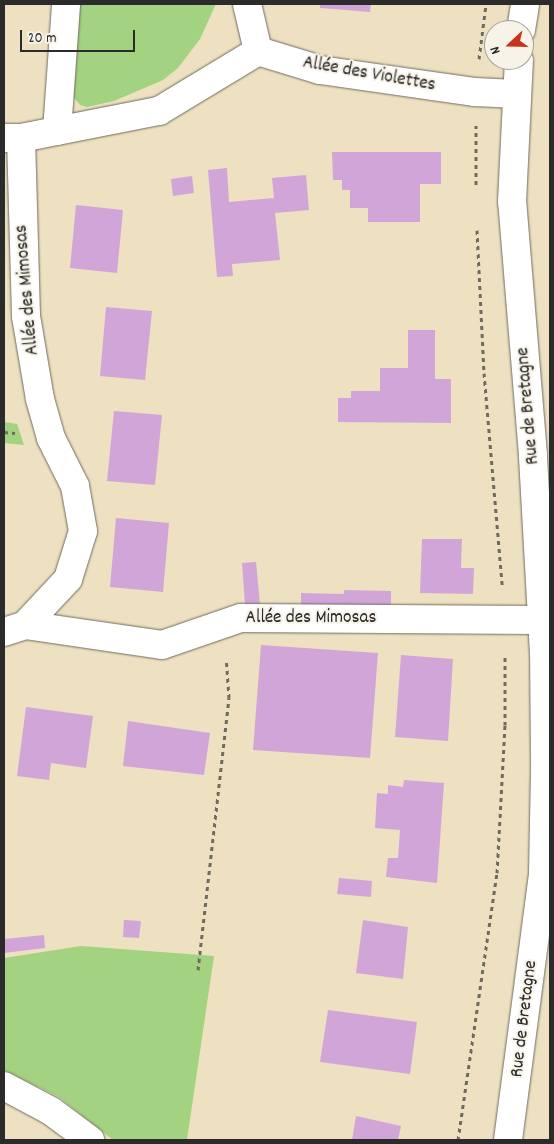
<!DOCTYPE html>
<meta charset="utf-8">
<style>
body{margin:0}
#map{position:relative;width:554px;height:1144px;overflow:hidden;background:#ede1c1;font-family:Dekko,sans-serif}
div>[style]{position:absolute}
.green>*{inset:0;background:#a3d280}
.building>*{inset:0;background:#d2a5d8}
.path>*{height:3px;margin-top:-1.5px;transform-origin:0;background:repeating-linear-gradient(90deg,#6f6b60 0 4px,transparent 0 8px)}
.roads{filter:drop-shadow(0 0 1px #6f6b60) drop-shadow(0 0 1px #6f6b60)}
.street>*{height:28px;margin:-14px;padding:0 14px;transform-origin:14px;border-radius:14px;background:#fff}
.primary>*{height:28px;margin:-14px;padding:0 14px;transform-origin:14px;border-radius:14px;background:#fff}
span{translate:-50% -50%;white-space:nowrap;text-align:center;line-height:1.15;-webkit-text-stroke:4px #f7f3e8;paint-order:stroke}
.street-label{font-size:19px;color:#2b2b2b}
.frame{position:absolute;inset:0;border:5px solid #2b2b2b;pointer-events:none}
.north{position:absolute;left:484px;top:20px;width:50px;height:50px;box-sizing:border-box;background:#f7f3e8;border:1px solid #a5a39c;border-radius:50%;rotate:249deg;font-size:14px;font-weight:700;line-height:20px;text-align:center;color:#2b2b2b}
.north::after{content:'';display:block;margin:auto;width:18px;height:22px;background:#c8321e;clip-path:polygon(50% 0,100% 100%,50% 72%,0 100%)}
.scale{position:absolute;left:20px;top:30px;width:115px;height:22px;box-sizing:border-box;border:2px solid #2b2b2b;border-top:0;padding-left:6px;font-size:15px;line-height:18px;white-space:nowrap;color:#2b2b2b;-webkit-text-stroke:4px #f7f3e8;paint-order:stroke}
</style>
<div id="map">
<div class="green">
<i style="clip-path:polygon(78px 4px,216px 4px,200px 39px,178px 68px,163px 80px,114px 101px,87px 107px,80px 105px,70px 93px)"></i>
<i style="clip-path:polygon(4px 422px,17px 424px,24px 445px,4px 443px)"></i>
<i style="clip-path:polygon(81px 946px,214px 956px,187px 1140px,113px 1140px,59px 1097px,4px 1070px,4px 958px)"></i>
</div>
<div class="building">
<i style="clip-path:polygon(320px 4px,371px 4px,370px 12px,320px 8px)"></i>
<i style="clip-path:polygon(332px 152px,441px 152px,441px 184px,420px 184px,420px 222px,368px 222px,368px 208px,350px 208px,350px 190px,342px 190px,342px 180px,333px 180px)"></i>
<i style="clip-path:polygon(227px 168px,229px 202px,274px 198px,272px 178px,306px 175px,309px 210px,275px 213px,280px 260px,232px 264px,233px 276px,217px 277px,208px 170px)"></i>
<i style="clip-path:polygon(192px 176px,194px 193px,173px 196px,171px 179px)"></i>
<i style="clip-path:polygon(76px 205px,123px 210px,117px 273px,70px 268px)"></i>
<i style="clip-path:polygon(106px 307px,152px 311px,145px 380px,100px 376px)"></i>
<i style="clip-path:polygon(408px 330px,435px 330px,435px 379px,451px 379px,451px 423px,338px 422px,338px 398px,351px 398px,351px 391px,380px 391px,380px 368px,408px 368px)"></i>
<i style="clip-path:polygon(114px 411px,162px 415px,155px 485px,107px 481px)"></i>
<i style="clip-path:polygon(116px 518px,169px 523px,163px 592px,110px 587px)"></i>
<i style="clip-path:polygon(422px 539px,462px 539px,461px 568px,474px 568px,473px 594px,420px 593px)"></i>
<i style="clip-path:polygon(256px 562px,260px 604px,245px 605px,242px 563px)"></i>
<i style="clip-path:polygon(344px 590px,391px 591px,391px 608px,301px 607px,301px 593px,344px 594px)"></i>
<i style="clip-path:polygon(261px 645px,378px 653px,370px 758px,253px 750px)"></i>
<i style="clip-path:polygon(401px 655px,453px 659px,448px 741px,395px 737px)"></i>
<i style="clip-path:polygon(26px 707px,93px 716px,86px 768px,51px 763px,49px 780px,17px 776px)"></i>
<i style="clip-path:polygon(128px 721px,210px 733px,204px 775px,123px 766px)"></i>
<i style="clip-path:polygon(404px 780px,444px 783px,437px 883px,386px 877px,388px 858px,398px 858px,400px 830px,375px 828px,377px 793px,388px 794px,388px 785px,403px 787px)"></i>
<i style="clip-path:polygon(339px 878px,372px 881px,371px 897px,337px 894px)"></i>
<i style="clip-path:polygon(124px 920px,141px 921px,139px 938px,123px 937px)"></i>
<i style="clip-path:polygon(363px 920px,408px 927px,403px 979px,356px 973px)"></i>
<i style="clip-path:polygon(44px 935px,45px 948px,4px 953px,4px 939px)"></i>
<i style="clip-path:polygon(328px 1010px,417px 1022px,410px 1074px,320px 1062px)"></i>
<i style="clip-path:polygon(356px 1116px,401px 1126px,398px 1140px,352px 1140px)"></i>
</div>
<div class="path">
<i style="left:479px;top:59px;width:55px;rotate:-82.7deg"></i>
<i style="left:476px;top:125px;width:61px;rotate:90deg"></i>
<i style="left:477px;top:230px;width:143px;rotate:87.2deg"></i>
<i style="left:484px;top:373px;width:213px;rotate:85.1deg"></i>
<i style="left:4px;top:432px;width:11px;rotate:5deg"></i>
<i style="left:198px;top:970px;width:274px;rotate:-83.5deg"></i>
<i style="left:229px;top:698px;width:39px;rotate:-94deg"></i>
<i style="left:458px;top:1140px;width:270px;rotate:-81.7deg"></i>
<i style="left:497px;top:873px;width:148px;rotate:-86.9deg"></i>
<i style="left:505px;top:725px;width:71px;rotate:-90deg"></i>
</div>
<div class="roads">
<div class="street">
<i style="left:247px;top:4px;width:48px;rotate:76.8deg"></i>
<i style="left:57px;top:131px;width:127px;rotate:-85.9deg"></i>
<i style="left:4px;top:138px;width:17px"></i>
<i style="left:21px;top:138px;width:141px;rotate:-11.1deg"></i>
<i style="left:159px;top:111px;width:116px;rotate:-31.2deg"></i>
<i style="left:258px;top:51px;width:65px;rotate:17deg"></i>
<i style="left:320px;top:70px;width:157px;rotate:8.1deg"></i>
<i style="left:475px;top:92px;width:41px;rotate:2.8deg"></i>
<i style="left:25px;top:625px;width:138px;rotate:8.3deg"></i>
<i style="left:162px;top:645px;width:83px;rotate:-18.9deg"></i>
<i style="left:241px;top:618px;width:301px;rotate:0.4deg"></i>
<i style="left:4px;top:632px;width:22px;rotate:-18deg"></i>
<i style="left:25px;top:625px;width:63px;rotate:-46.9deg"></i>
<i style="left:68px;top:579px;width:50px;rotate:-72.6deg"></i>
<i style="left:83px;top:531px;width:46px;rotate:-100.1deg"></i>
<i style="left:75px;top:486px;width:54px;rotate:-116.6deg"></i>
<i style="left:51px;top:438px;width:41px;rotate:-105.8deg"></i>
<i style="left:40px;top:399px;width:84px;rotate:-99.6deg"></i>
<i style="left:26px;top:316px;width:178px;rotate:-91.6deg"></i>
<i style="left:4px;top:1086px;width:53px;rotate:28deg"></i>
<i style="left:51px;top:1111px;width:49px;rotate:36.6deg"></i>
</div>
<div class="primary">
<i style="left:521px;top:30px;width:26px;rotate:-81deg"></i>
<i style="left:508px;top:1140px;width:269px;rotate:-82.5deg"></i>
<i style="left:543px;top:873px;width:109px;rotate:-88.9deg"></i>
<i style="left:545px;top:764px;width:110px;rotate:-90.5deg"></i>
<i style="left:544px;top:654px;width:199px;rotate:-93.2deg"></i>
<i style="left:533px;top:455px;width:254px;rotate:-94.7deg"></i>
<i style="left:512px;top:202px;width:142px;rotate:-87.2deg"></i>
</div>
</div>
<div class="street-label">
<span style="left:369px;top:75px;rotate:10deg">Allée des Violettes</span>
<span style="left:28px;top:290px;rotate:-95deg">Allée des Mimosas</span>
<span style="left:529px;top:406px;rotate:-95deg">Rue de Bretagne</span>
<span style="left:311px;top:619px">Allée des Mimosas</span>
<span style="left:525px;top:1019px;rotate:-83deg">Rue de Bretagne</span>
</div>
<div class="frame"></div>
<div class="north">N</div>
<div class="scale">20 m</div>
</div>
